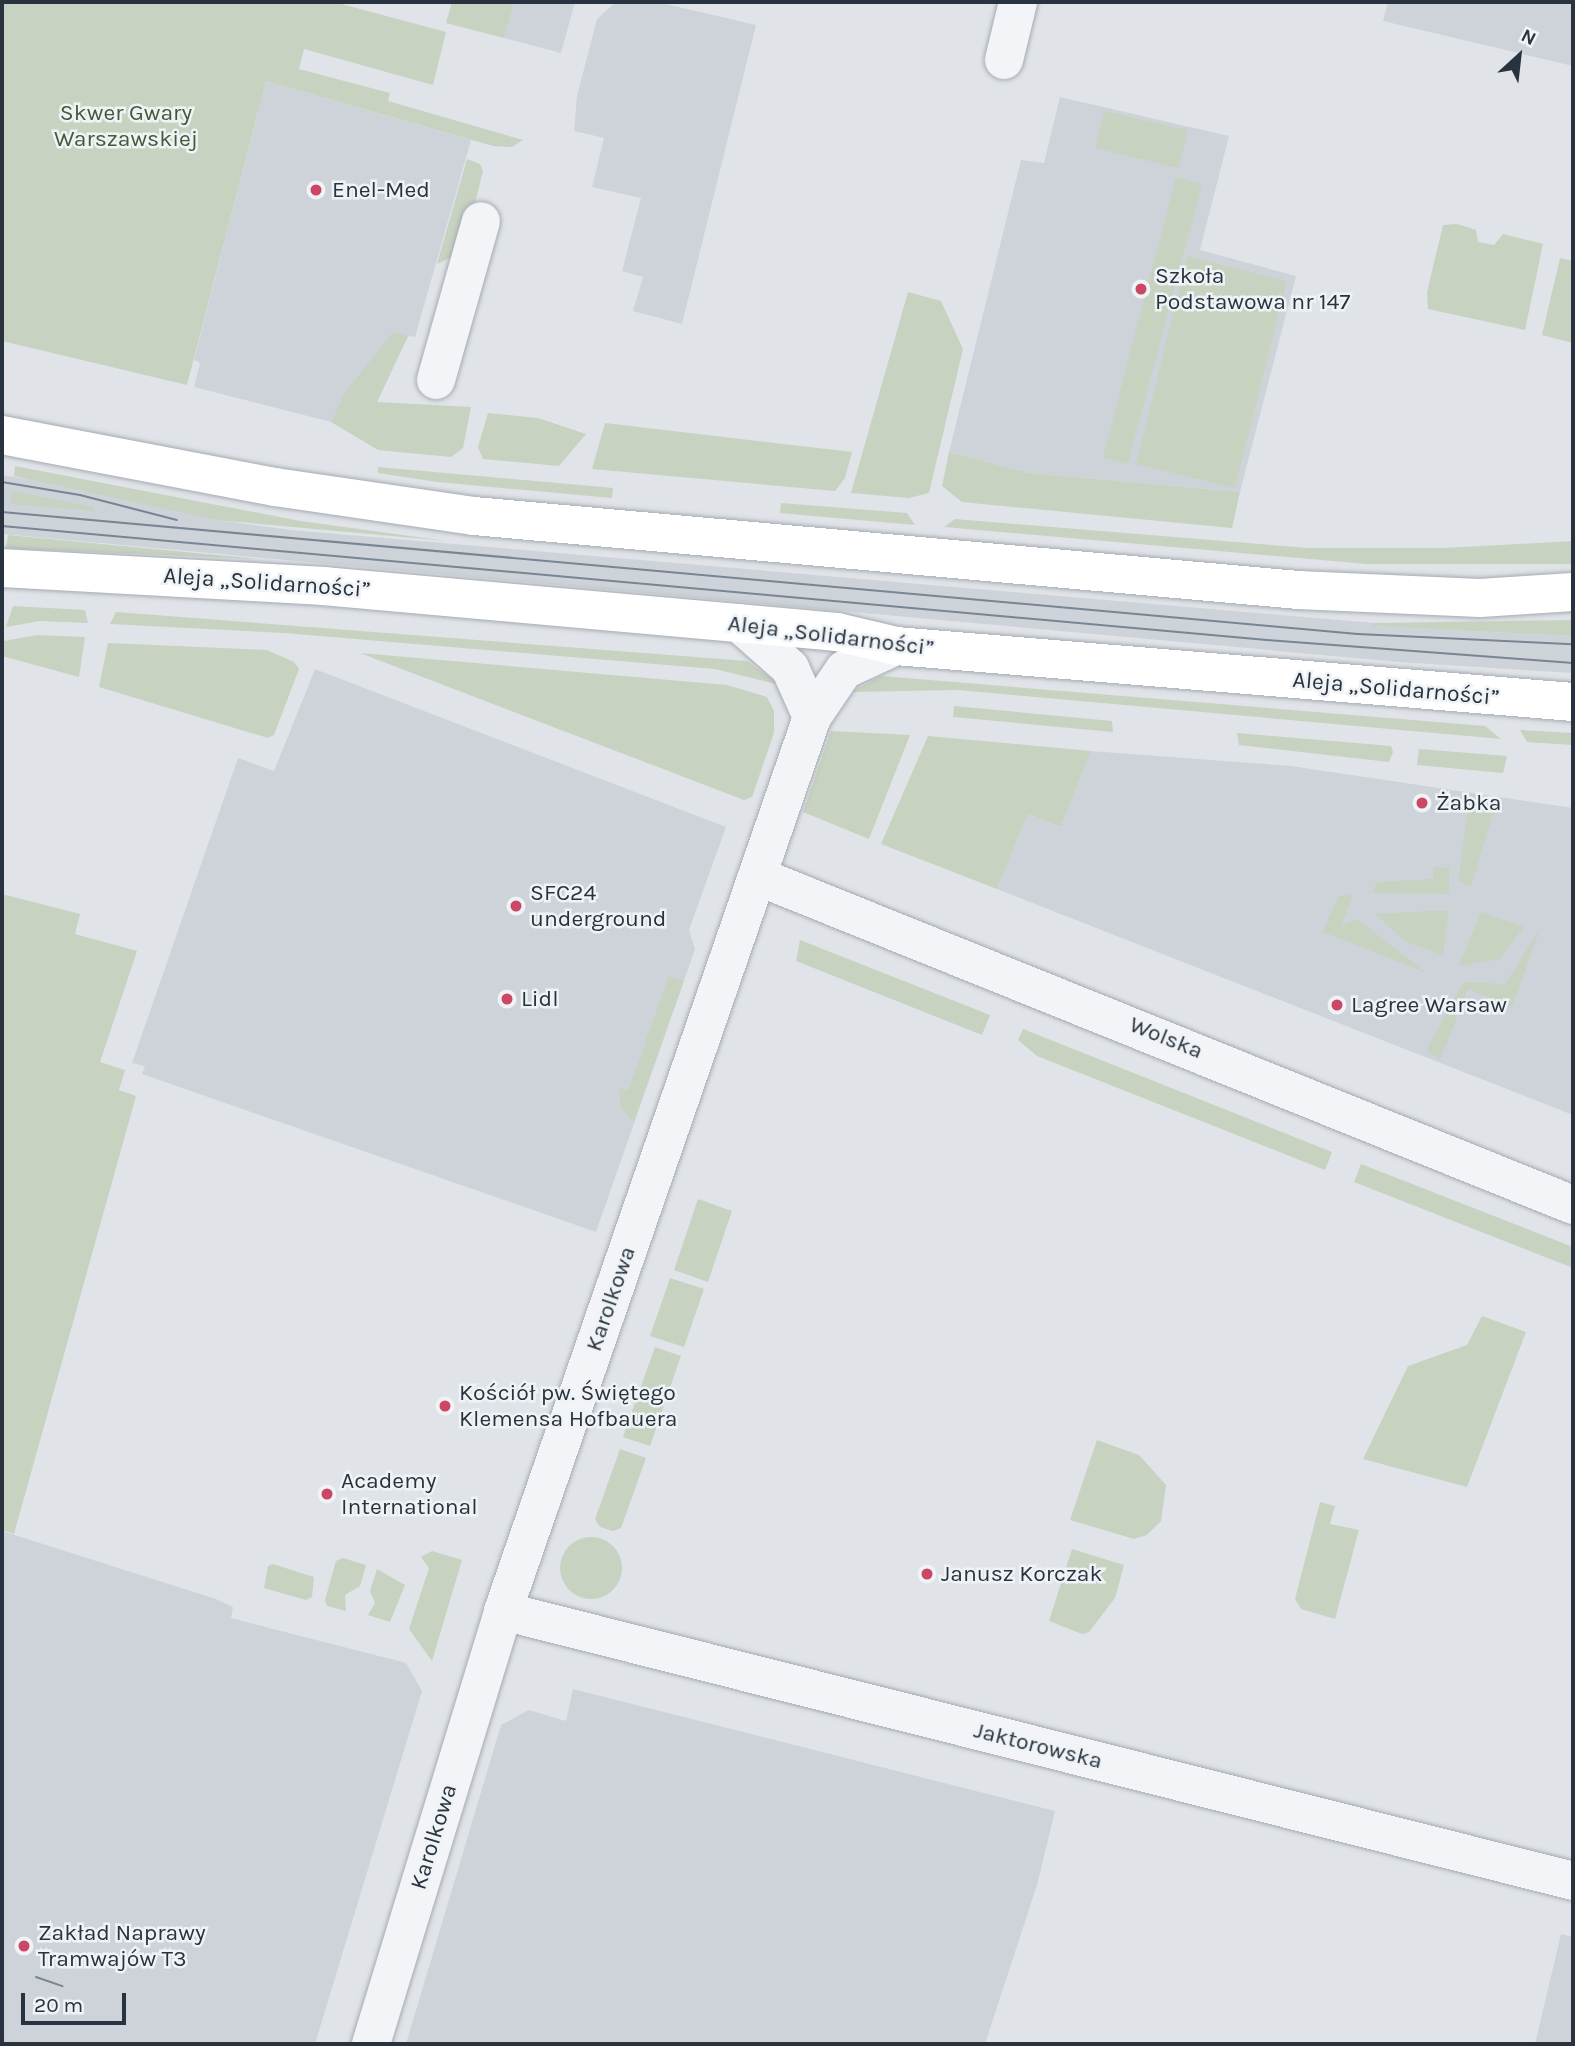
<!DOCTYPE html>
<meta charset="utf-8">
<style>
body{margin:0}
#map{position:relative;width:1575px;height:2046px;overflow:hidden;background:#e0e4e8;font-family:Karla,sans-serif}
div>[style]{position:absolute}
.built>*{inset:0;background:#ced3da}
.green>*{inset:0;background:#c7d2c1}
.round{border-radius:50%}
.roads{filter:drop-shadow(0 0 2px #a5abb2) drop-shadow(0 0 2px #a5abb2)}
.minor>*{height:38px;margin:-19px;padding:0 19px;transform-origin:19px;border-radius:19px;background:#f2f4f7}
.major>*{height:38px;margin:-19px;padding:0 19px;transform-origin:19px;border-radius:19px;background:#fff}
.tram>*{height:2px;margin:-1px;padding:0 1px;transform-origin:1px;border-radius:1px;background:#798592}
.dots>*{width:19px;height:19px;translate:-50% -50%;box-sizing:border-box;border:4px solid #eff3f6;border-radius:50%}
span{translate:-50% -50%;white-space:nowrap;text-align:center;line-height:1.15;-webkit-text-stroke:5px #eff3f6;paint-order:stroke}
.park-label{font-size:23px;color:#405b36}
.poi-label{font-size:23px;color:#29333f}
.left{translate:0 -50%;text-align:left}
.street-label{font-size:23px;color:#29333f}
.frame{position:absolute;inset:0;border:4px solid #29333f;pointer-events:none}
.north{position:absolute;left:1484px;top:21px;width:70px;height:70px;-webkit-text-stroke:5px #eff3f6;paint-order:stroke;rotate:27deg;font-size:19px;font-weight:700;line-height:28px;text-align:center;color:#29333f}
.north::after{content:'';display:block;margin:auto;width:24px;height:32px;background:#29333f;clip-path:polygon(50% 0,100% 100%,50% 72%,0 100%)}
.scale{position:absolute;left:21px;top:1993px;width:105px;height:32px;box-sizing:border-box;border:4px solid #29333f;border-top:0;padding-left:9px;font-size:21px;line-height:24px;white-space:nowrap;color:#29333f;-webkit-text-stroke:5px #eff3f6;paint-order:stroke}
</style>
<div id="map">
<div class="built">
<i style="clip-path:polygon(514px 2px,575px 2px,561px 53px,504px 38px)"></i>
<i style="clip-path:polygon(616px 2px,657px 2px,756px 25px,682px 324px,633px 311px,643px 277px,622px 271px,641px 198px,592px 187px,604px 138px,574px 131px,577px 96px,597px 19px)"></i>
<i style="clip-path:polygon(1388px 2px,1573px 2px,1573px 66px,1383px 21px)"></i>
<i style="clip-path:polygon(266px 81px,471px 140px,415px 337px,408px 336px,377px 402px,341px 401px,331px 422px,194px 387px,200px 363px,194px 360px)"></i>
<i style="clip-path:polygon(1060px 97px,1229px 136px,1200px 250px,1296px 276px,1240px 492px,1030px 473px,949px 452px,1021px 160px,1044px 163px)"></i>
<i style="clip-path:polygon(2px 475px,74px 486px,217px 520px,291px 530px,1374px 623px,1374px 626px,1573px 636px,1573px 673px,1399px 662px,2px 534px)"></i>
<i style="clip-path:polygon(315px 669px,726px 827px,689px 930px,695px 949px,596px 1232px,142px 1074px,145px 1066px,132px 1063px,238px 758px,274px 771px)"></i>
<i style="clip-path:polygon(1091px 751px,1291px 766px,1573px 808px,1573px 1115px,997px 889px,1028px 814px,1061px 827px)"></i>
<i style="clip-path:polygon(2px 1531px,216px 1599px,233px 1607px,231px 1618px,406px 1663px,422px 1691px,315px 2044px,2px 2044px)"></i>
<i style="clip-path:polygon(573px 1689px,1055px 1811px,1037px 1885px,985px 2044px,406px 2044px,501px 1725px,529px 1710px,566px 1721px)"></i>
<i style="clip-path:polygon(1561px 1934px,1573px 1937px,1573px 2044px,1535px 2044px)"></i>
</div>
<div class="green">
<i style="clip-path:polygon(2px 2px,334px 2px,446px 32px,433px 85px,304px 49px,299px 69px,390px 93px,388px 101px,523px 140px,512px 147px,493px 146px,266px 81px,187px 385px,2px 341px)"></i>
<i style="clip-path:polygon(452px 2px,514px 2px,504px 38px,446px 23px)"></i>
<i style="clip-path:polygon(1104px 111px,1188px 130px,1179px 168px,1095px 148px)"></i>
<i style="clip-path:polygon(467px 159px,480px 164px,483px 171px,463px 252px,437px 264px)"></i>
<i style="clip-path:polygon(1176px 177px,1202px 184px,1128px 464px,1103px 457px)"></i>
<i style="clip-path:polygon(1457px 224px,1476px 230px,1478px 242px,1494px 245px,1503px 234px,1543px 244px,1525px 330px,1428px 309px,1427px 292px,1443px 225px)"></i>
<i style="clip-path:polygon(1187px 256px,1287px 281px,1235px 488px,1136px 464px)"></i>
<i style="clip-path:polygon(1560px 258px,1573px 261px,1573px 343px,1542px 335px)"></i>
<i style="clip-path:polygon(908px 292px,941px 301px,963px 349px,929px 493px,909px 498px,851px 493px)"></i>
<i style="clip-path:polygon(393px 332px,408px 336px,377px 402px,471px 407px,463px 448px,451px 457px,378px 450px,331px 422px,344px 394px)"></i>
<i style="clip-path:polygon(488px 413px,538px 418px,586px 434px,559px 466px,483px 459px,478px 447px)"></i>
<i style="clip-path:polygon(605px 423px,852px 452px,845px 478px,835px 491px,592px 469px)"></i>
<i style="clip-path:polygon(949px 452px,1030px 473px,1240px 492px,1232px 528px,962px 502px,942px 486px)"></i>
<i style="clip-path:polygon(15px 466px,300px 521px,447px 541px,217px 520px,14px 476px)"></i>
<i style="clip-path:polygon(378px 467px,613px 488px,612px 498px,437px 482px,378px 473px)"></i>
<i style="clip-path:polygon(12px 491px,94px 507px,94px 511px,11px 504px)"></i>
<i style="clip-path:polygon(781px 503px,907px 513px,915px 525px,780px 513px)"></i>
<i style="clip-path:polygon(955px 519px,1308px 548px,1444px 548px,1573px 541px,1573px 564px,1367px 564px,944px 527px)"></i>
<i style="clip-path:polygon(8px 535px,258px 559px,6px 548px)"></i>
<i style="clip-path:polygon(13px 606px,85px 610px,88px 623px,40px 621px,6px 627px)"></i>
<i style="clip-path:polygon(116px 612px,747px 661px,780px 685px,715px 669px,284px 633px,110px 624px)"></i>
<i style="clip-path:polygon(1573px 620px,1573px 636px,1373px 626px,1374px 623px)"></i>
<i style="clip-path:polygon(37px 635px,85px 637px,79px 677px,2px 656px,4px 641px)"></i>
<i style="clip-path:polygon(108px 643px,267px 650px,294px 662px,299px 669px,274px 735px,268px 738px,99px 687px)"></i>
<i style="clip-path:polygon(360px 653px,727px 685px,767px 697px,774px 711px,774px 733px,752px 797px,744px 800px)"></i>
<i style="clip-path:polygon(881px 676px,1485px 726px,1501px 739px,958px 690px,851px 692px)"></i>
<i style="clip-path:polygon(954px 706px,1112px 721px,1113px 732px,953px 717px)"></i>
<i style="clip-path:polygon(1520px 730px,1573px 733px,1573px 745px,1527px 742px)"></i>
<i style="clip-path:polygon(831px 731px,910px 735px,869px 839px,803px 812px)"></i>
<i style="clip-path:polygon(1237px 733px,1391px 746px,1393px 752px,1389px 762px,1239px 745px)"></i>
<i style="clip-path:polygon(928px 736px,1091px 751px,1061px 827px,1028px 814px,997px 889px,881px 844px)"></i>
<i style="clip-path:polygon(1419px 749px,1507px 756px,1503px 773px,1417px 765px)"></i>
<i style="clip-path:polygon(1470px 794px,1498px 798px,1471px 886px,1458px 882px)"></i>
<i style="clip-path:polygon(1433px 867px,1449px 868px,1449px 894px,1372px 893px,1377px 882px,1433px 879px)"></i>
<i style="clip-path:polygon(2px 894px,80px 914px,75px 934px,137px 951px,100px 1062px,125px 1070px,119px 1090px,136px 1096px,14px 1534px,2px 1530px)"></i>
<i style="clip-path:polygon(1353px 895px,1342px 924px,1357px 919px,1427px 973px,1323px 932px,1338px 896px)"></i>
<i style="clip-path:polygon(1449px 910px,1443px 955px,1406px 942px,1375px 914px)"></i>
<i style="clip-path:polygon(1481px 912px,1524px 927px,1500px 959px,1459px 966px)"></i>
<i style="clip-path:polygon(1540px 929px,1512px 1007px,1468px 989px,1440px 1060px,1426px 1050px,1464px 982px,1505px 984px)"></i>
<i style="clip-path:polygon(800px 940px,990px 1015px,982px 1035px,796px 961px)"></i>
<i style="clip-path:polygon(669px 976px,684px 981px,634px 1121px,621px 1108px,619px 1088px,628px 1091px)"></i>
<i style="clip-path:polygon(1023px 1029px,1332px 1152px,1325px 1170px,1037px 1056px,1018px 1040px)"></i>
<i style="clip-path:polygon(1361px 1164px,1573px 1247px,1573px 1268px,1354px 1182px)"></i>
<i style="clip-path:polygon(698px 1199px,732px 1211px,708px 1282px,674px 1270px)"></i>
<i style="clip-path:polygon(670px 1278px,704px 1289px,684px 1347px,650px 1336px)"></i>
<i style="clip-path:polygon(1482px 1316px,1526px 1332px,1467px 1487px,1363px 1459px,1408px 1366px,1467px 1345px)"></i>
<i style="clip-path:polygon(655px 1347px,681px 1356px,650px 1446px,623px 1437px)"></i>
<i style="clip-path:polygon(1097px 1440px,1139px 1455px,1166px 1485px,1161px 1521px,1147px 1535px,1134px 1539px,1070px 1520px)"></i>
<i style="clip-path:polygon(620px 1449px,646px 1458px,621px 1528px,613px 1531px,600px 1527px,595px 1519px)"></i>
<i style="clip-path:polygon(1320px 1502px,1335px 1506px,1330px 1524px,1359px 1530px,1335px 1619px,1301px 1609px,1295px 1599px)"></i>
<i class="round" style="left:560px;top:1537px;width:62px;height:62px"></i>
<i style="clip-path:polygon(1072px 1549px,1124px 1565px,1115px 1598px,1089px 1632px,1082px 1634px,1049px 1621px)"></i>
<i style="clip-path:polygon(432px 1551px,462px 1560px,432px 1661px,409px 1629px,429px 1568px,421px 1557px)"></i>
<i style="clip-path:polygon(343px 1558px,366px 1565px,360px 1586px,345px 1595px,346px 1611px,327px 1606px,325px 1600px,336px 1561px)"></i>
<i style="clip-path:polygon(273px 1564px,314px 1577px,312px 1597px,306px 1600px,264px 1588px,268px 1566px)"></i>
<i style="clip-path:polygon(377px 1569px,405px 1585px,390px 1622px,368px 1615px,375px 1603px,370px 1591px)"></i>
</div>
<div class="roads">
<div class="minor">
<i style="left:1004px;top:60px;width:60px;rotate:-76.4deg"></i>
<i style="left:436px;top:380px;width:165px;rotate:-74.2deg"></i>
<i style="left:739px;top:623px;width:68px;rotate:41.4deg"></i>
<i style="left:790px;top:668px;width:54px;rotate:65.8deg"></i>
<i style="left:757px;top:876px;width:880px;rotate:21.96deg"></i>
<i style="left:503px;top:1611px;width:1104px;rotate:14.16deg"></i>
<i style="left:371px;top:2044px;width:453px;rotate:-73deg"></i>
<i style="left:503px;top:1611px;width:946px;rotate:-70.93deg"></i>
<i style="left:812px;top:717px;width:57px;rotate:-55.8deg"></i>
<i style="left:844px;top:670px;width:57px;rotate:-24.8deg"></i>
</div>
<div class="major">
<i style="left:2px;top:435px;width:278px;rotate:10.8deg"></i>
<i style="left:275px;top:487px;width:201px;rotate:8.3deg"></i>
<i style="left:474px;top:516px;width:827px;rotate:5.13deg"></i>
<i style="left:1298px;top:590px;width:182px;rotate:2.5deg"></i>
<i style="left:1480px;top:598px;width:93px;rotate:-3.7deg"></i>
<i style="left:2px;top:568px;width:322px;rotate:3.2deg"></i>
<i style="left:323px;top:586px;width:516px;rotate:5.11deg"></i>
<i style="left:837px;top:632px;width:61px;rotate:13.3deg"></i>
<i style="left:896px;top:646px;width:679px;rotate:4.73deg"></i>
</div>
</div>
<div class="tram">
<i style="left:2px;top:482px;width:79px;rotate:9.5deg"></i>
<i style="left:80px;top:495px;width:100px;rotate:14.5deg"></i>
<i style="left:2px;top:512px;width:1361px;rotate:5.14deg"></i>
<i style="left:1358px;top:634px;width:215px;rotate:2.7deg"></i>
<i style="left:2px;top:526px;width:1270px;rotate:5.15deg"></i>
<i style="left:1267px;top:640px;width:307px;rotate:4.3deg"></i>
<i style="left:36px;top:1977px;width:28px;rotate:19deg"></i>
</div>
<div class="dots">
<i style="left:316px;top:190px;background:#cb4766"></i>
<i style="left:1141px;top:289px;background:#cb4766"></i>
<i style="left:1422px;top:803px;background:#cb4766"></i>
<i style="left:516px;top:906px;background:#cb4766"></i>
<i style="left:507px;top:999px;background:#cb4766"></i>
<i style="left:1337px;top:1005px;background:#cb4766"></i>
<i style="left:445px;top:1406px;background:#cb4766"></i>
<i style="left:327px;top:1494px;background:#cb4766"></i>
<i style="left:927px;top:1574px;background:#cb4766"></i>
<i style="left:24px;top:1946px;background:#cb4766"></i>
</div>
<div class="park-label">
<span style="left:126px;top:126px">Skwer Gwary<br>Warszawskiej</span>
</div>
<div class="poi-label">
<span class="left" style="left:332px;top:190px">Enel-Med</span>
<span class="left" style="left:1155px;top:289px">Szkoła<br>Podstawowa nr 147</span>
<span class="left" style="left:1436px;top:803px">Żabka</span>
<span class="left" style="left:530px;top:906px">SFC24<br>underground</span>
<span class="left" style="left:521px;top:999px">Lidl</span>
<span class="left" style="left:1351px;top:1005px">Lagree Warsaw</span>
<span class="left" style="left:459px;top:1406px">Kościół pw. Świętego<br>Klemensa Hofbauera</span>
<span class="left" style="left:341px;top:1494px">Academy<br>International</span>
<span class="left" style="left:941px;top:1574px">Janusz Korczak</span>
<span class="left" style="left:38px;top:1946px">Zakład Naprawy<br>Tramwajów T3</span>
</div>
<div class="street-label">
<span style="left:267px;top:583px;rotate:4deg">Aleja „Solidarności”</span>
<span style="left:831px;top:636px;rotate:7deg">Aleja „Solidarności”</span>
<span style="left:1396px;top:689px;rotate:5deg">Aleja „Solidarności”</span>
<span style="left:1166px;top:1038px;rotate:22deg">Wolska</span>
<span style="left:611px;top:1299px;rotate:-71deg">Karolkowa</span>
<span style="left:1038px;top:1746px;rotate:14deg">Jaktorowska</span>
<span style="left:434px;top:1837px;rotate:-73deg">Karolkowa</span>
</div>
<div class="frame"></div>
<div class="north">N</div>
<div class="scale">20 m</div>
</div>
